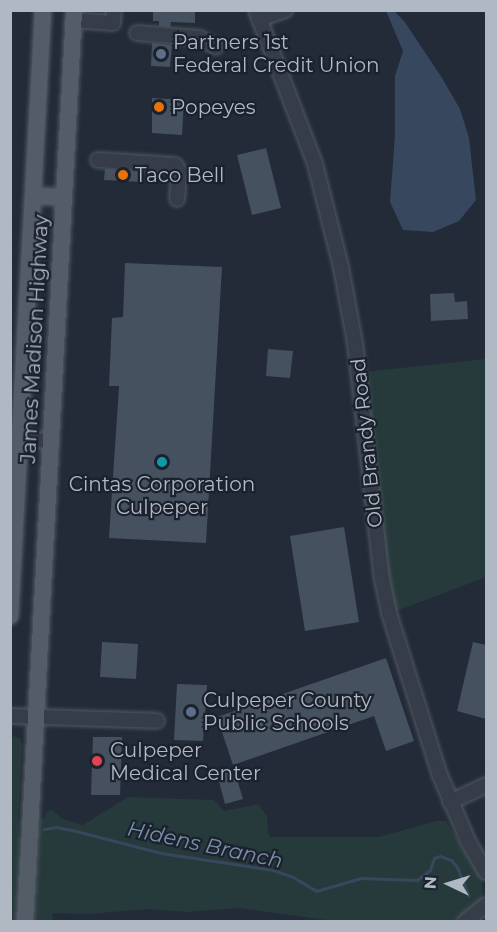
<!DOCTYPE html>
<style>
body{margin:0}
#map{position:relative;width:497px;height:932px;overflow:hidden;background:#222b37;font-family:Montserrat,sans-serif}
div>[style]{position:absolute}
.green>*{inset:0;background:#273a3b}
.water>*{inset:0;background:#37475e}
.stream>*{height:3px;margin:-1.5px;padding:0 1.5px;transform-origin:1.5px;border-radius:1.5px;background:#37475e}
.building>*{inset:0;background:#46515f}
.roads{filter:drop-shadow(0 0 2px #505863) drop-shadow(0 0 2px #505863)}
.minor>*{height:14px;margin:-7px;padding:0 7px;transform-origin:7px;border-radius:7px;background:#363d48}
.major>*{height:16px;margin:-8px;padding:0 8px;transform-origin:8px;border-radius:8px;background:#545c68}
.dots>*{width:16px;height:16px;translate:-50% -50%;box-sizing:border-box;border:3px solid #1b222d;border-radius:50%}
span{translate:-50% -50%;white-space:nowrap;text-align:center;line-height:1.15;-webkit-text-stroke:4.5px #1b222d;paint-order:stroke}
.poi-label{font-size:20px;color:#b0b8c4}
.left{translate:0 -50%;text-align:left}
.street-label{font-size:20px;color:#b0b8c4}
.water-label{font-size:21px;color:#7a8fab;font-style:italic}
.frame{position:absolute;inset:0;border:12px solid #b0b8c4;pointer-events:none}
.north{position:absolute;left:419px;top:854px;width:60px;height:60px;-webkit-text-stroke:4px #1b222d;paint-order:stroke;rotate:274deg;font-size:16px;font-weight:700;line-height:24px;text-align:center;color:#b0b8c4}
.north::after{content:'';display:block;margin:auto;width:21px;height:27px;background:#b0b8c4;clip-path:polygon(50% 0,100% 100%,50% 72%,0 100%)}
</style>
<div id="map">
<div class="green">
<i style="clip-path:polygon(486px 359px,486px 577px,394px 612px,391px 602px,363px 372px)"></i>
<i style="clip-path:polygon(15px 736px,21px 739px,22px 744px,18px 819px,20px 860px,18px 921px,11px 922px,10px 738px)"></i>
<i style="clip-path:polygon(128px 797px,214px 800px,224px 811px,258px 804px,267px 816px,268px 834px,270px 837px,379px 837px,436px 821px,446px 821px,482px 879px,483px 896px,479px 903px,455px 921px,333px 921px,240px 908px,187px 912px,149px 909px,88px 914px,53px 913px,52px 921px,31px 922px,37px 819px,44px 819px,47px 811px,53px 810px,62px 819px,83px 825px)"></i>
</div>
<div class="water">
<i style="clip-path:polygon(386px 11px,394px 11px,404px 21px,442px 78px,460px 109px,469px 138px,476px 200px,459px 221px,433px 232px,403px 230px,390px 202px,395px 135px,395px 76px,403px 51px)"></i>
</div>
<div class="stream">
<i style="left:44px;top:829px;width:12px;rotate:-9deg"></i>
<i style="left:56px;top:827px;width:16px;rotate:11deg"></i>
<i style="left:72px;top:830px;width:92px;rotate:14.5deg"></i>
<i style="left:161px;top:853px;width:113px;rotate:8.6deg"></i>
<i style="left:273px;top:870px;width:21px;rotate:19deg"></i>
<i style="left:293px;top:877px;width:27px;rotate:31deg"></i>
<i style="left:316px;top:891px;width:47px;rotate:-16.1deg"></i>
<i style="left:361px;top:878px;width:56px;rotate:2deg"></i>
<i style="left:417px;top:880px;width:16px;rotate:-38deg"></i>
<i style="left:430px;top:870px;width:13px;rotate:-72deg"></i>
<i style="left:434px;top:858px;width:6px;rotate:-18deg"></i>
<i style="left:440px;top:856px;width:12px;rotate:20deg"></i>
<i style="left:451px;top:860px;width:9px;rotate:49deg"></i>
<i style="left:457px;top:867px;width:31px;rotate:68deg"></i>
</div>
<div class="building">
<i style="clip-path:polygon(153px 10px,195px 10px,195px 23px,171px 22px,170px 27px,159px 26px,159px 21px,153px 21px)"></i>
<i style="clip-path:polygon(152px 43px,172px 45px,170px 67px,151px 66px)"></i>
<i style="clip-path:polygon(152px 98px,184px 100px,182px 135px,152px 133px)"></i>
<i style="clip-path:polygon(266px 148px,281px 208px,252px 215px,237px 155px)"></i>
<i style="clip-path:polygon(105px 169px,141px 172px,141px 182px,104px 180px)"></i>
<i style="clip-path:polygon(125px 263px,222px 267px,206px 543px,109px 538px,119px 386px,109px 386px,112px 318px,123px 317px)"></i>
<i style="clip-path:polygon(454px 293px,455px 302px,467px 301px,468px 319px,431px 321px,430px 294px)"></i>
<i style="clip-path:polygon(268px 349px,293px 351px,290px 378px,266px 376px)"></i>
<i style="clip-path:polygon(344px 527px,359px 622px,305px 631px,290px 536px)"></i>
<i style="clip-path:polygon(102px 642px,138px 644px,136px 679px,100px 677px)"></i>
<i style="clip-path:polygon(473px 642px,486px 645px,486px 719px,457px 711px)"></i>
<i style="clip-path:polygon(386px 658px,414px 741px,386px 751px,374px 716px,233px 765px,217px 717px)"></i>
<i style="clip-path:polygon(177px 684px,207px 685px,203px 741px,174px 740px)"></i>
<i style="clip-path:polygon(93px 737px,122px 737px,120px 795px,91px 795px)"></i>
<i style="clip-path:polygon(234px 769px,243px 799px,225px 804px,217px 774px)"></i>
</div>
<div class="roads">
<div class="minor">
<i style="left:256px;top:10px;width:165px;rotate:69deg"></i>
<i style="left:315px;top:164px;width:106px;rotate:75.8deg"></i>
<i style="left:341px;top:267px;width:77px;rotate:79.6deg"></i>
<i style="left:355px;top:343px;width:238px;rotate:83.5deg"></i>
<i style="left:382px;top:579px;width:35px;rotate:78deg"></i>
<i style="left:389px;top:613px;width:168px;rotate:72.6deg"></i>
<i style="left:439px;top:773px;width:74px;rotate:66.9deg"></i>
<i style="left:468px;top:841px;width:36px;rotate:60deg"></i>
<i style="left:259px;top:19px;width:28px;rotate:-19deg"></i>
<i style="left:73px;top:20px;width:40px;rotate:4.3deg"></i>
<i style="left:113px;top:23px;width:13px;rotate:-86deg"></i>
<i style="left:137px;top:33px;width:63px;rotate:4.5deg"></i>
<i style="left:200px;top:38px;width:18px;rotate:29deg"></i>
<i style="left:98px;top:160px;width:77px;rotate:3.7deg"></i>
<i style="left:175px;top:165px;width:7px;rotate:56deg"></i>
<i style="left:179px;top:171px;width:28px;rotate:94deg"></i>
<i style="left:10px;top:438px;width:40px;rotate:4.3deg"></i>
<i style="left:10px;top:716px;width:147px;rotate:1.9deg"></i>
<i style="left:450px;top:802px;width:40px;rotate:-25deg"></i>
<i style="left:465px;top:922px;width:27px;rotate:-39deg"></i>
</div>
<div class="major">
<i style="left:33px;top:196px;width:31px;rotate:2deg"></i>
<i style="left:10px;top:616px;width:607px;rotate:-86.88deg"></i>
<i style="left:25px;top:922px;width:913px;rotate:-86.92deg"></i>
</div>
</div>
<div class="dots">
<i style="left:161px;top:54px;background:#5c6f8a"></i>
<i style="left:159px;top:107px;background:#e8710a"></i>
<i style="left:123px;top:175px;background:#e8710a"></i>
<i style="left:162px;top:462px;background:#0f9aa8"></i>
<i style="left:191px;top:712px;background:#5c6f8a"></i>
<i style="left:97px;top:761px;background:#e0444e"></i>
</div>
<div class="poi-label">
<span class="left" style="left:173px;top:54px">Partners 1st<br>Federal Credit Union</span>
<span class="left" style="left:171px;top:107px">Popeyes</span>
<span class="left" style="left:135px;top:175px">Taco Bell</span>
<span style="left:162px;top:496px">Cintas Corporation<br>Culpeper</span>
<span class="left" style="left:203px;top:712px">Culpeper County<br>Public Schools</span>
<span class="left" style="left:110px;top:762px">Culpeper<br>Medical Center</span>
</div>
<div class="street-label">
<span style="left:35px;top:339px;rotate:-87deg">James Madison Highway</span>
<span style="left:367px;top:443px;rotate:-96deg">Old Brandy Road</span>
</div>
<div class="water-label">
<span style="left:205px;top:845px;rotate:12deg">Hidens Branch</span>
</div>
<div class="frame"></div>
<div class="north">N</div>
</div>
